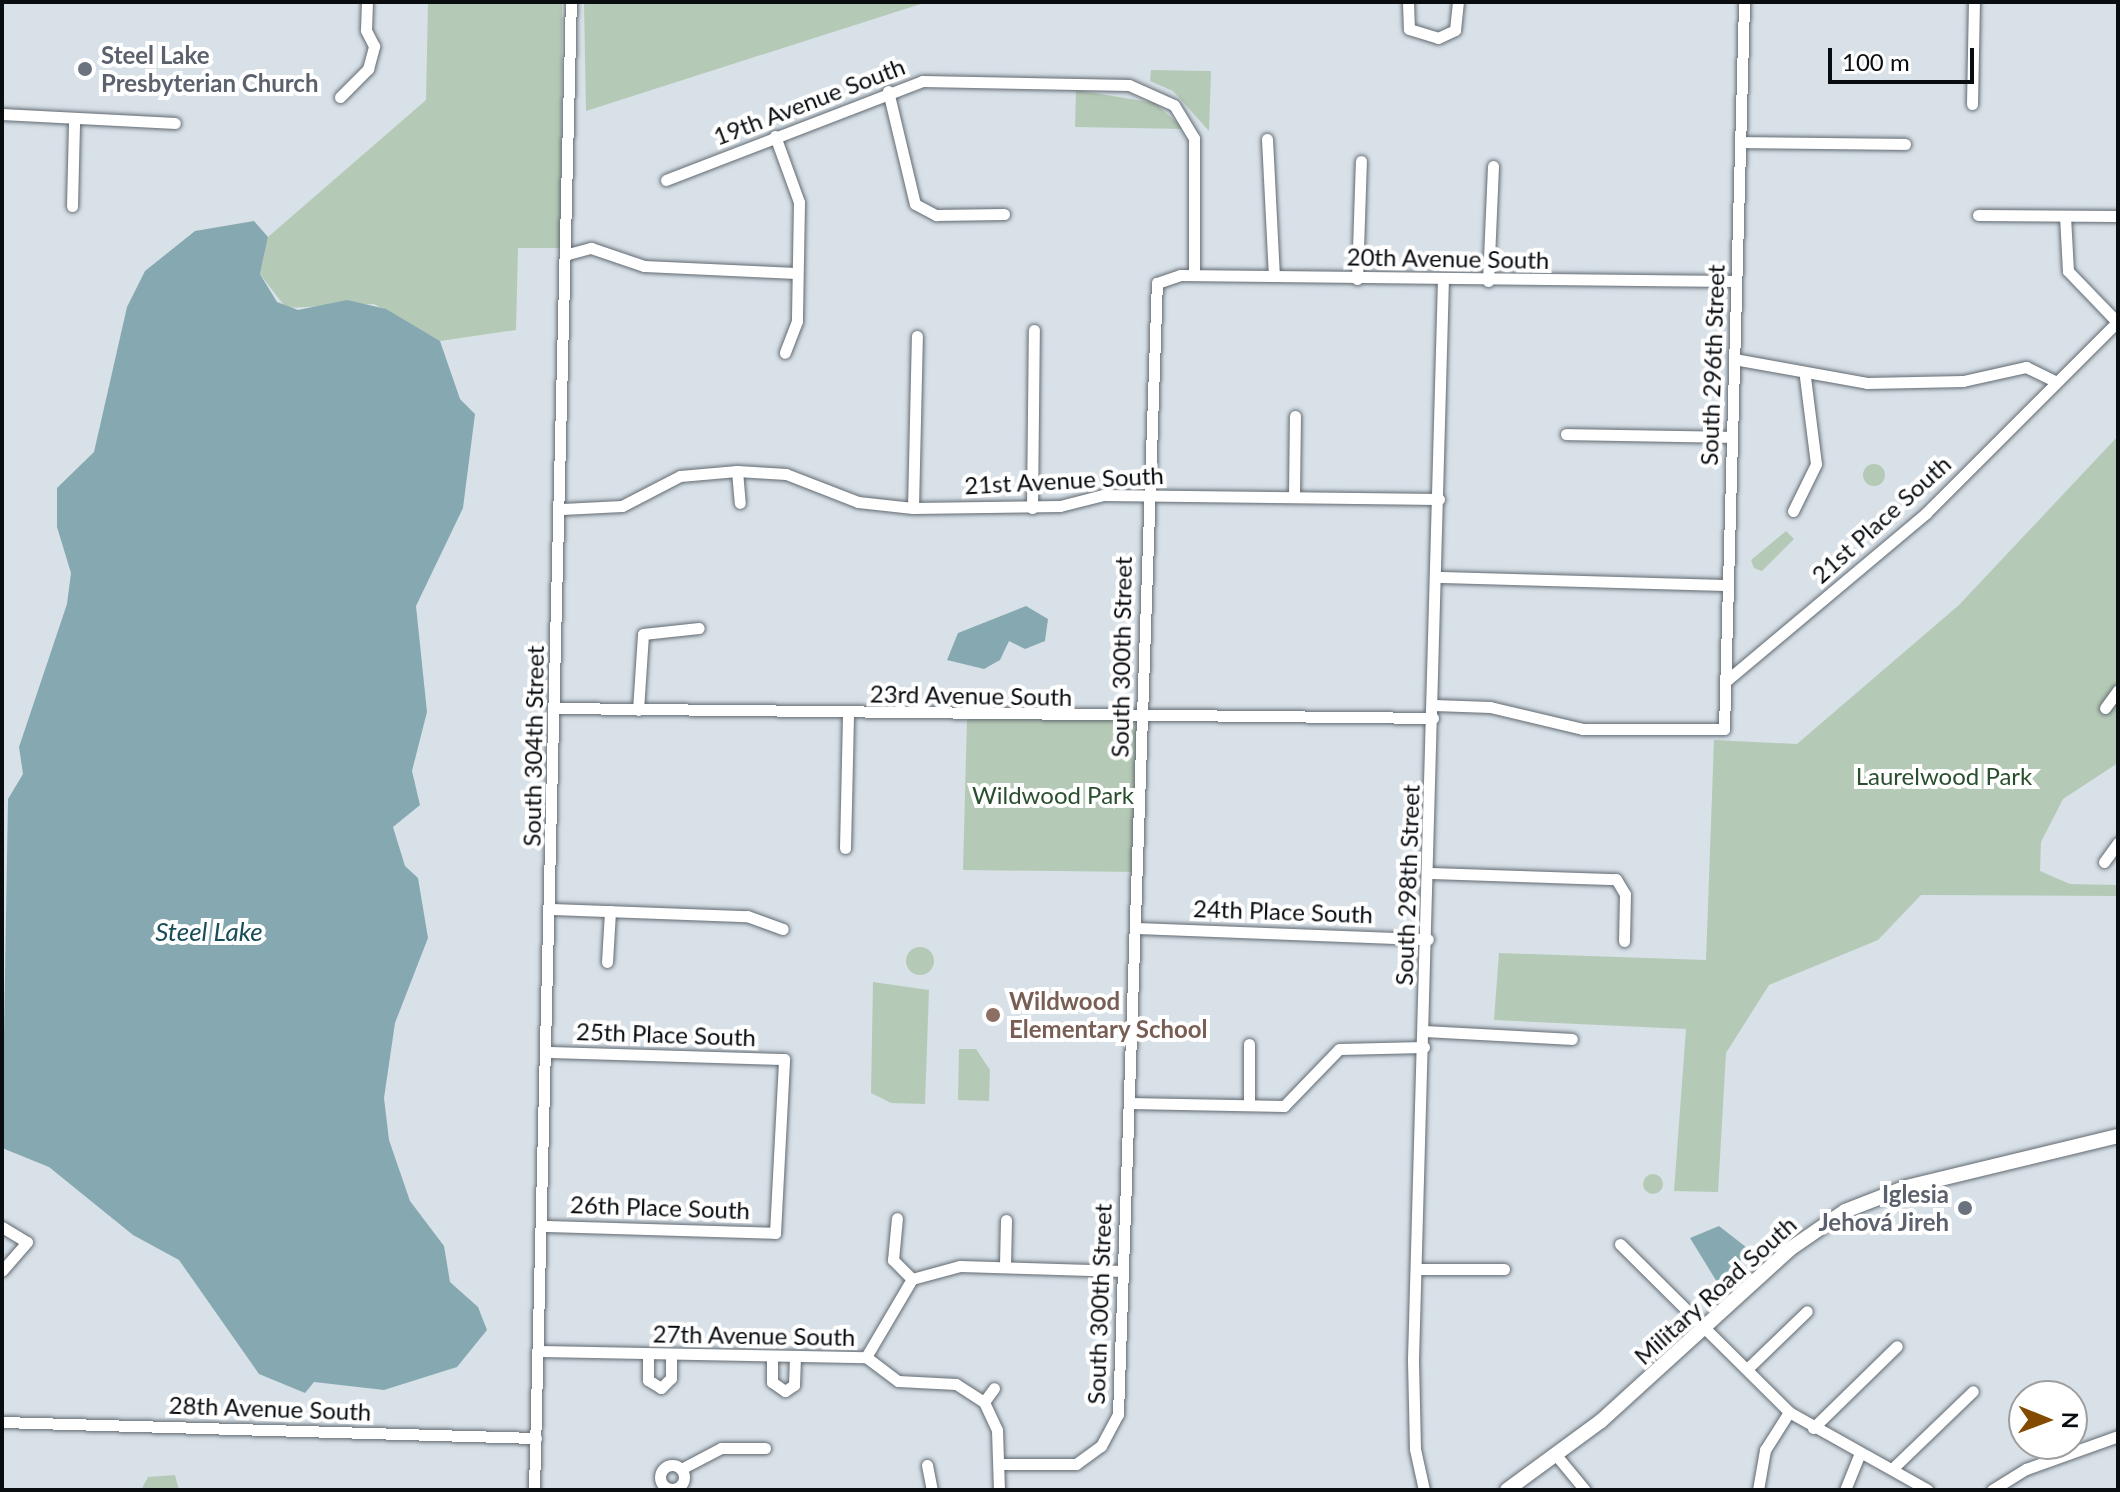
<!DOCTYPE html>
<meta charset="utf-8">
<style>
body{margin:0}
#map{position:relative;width:2120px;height:1492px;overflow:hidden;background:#d8e1e8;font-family:Lato,sans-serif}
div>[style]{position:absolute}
.green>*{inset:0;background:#b5cab6}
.round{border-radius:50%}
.water>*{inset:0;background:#86a9b1}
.roads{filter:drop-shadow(0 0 2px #626a71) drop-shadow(0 0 2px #626a71)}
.minor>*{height:11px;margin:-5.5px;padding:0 5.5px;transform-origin:5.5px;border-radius:5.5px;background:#fff}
.minor>.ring{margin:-5.5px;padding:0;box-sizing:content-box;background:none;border:11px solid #fff;border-radius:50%}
.major>*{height:14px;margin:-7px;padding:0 7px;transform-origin:7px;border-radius:7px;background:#fff}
.dots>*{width:22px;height:22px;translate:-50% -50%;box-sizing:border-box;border:4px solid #fff;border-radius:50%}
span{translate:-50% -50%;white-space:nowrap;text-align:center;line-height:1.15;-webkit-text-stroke:8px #fff;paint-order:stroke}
.worship-label{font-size:24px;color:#5b616d;font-weight:700}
.left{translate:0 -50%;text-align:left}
.right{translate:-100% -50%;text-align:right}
.street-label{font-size:24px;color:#0a0d10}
.park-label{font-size:24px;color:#294f2e}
.education-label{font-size:24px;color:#785e54;font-weight:700}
.water-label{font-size:26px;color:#194d57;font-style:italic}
.frame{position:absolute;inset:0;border:4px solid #0a0d10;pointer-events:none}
.north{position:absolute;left:2008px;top:1380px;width:80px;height:80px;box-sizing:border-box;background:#fff;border:2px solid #9d9e9f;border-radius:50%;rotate:91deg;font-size:22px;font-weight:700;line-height:32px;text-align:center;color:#0a0d10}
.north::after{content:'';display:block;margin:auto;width:28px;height:36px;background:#844a00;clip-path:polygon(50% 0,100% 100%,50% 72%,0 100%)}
.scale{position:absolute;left:1828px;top:48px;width:146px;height:36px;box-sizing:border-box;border:4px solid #0a0d10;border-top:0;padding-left:10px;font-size:24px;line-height:28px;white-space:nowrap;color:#0a0d10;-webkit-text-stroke:6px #fff;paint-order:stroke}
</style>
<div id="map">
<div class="green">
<i style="clip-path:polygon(428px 2px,562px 2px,561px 248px,518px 248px,516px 330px,440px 341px,374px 304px,286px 308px,260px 274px,268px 237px,426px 100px)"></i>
<i style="clip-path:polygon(584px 2px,927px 2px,586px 111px)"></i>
<i style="clip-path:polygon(1151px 70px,1211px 71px,1209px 131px,1173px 91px,1150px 81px)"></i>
<i style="clip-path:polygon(1076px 90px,1155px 103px,1184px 129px,1075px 127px)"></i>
<i style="clip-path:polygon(2118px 436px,2118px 763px,2063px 799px,2041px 842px,2040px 871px,2070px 884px,2118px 885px,2118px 896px,1921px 895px,1878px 940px,1769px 985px,1726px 1053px,1718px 1192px,1674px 1191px,1686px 1029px,1494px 1020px,1499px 953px,1706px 960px,1714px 740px,1797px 744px,1959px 605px)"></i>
<i class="round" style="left:1863px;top:464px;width:22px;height:22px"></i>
<i style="clip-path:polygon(1786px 531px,1794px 539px,1762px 571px,1754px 568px,1751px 560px)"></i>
<i style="clip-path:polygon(967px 718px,1143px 720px,1137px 872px,963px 870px)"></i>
<i class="round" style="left:906px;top:947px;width:28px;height:28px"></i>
<i style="clip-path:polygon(873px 982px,929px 990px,925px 1104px,891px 1103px,871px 1093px)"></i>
<i style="clip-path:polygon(959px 1049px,976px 1049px,990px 1070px,989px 1101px,958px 1100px)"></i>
<i class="round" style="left:1643px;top:1174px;width:20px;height:20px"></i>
<i style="clip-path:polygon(175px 1475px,179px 1490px,141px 1490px,148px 1477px)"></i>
</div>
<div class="water">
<i style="clip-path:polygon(254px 221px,268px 237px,260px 274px,277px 302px,298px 310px,347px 300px,386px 309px,440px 341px,460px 399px,475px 414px,463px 508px,416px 606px,427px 712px,412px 771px,420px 805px,393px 827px,405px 866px,418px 878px,428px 938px,395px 1023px,384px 1098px,389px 1140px,410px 1201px,444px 1246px,450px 1282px,478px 1307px,487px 1330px,457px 1367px,384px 1390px,314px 1382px,305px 1393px,259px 1374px,179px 1260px,133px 1235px,49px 1167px,2px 1148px,8px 799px,23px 774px,19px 747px,67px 604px,71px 573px,57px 527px,57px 488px,94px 452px,127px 307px,145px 271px,195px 231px)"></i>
<i style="clip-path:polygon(1026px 606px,1048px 619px,1045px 641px,1025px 649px,1009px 641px,1000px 660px,984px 669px,947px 660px,958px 633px)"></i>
<i style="clip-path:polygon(1719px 1226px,1751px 1251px,1717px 1282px,1690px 1238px)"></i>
</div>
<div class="roads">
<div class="minor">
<i style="left:1408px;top:2px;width:27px;rotate:88deg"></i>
<i style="left:1409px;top:29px;width:30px;rotate:17deg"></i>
<i style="left:1438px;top:38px;width:19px;rotate:-25deg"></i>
<i style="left:1455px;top:30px;width:28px;rotate:-84deg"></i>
<i style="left:888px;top:91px;width:116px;rotate:76.6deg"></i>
<i style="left:915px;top:204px;width:24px;rotate:28deg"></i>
<i style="left:936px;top:215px;width:68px;rotate:-0.8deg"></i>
<i style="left:340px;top:97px;width:40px;rotate:-45deg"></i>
<i style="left:368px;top:69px;width:24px;rotate:-75deg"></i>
<i style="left:374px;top:46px;width:18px;rotate:-117deg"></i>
<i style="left:366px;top:30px;width:28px;rotate:-88deg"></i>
<i style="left:1972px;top:104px;width:102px;rotate:-88.9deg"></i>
<i style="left:2px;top:114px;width:173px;rotate:3deg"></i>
<i style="left:775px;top:136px;width:70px;rotate:70deg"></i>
<i style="left:799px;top:202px;width:119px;rotate:91deg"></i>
<i style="left:797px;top:321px;width:34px;rotate:111deg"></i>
<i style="left:1267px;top:139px;width:137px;rotate:87.1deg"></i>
<i style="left:1741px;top:142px;width:164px;rotate:0.7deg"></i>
<i style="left:666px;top:180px;width:274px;rotate:-21.1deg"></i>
<i style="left:922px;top:81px;width:207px;rotate:1.1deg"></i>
<i style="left:1129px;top:85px;width:49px;rotate:24deg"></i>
<i style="left:1174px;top:105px;width:39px;rotate:59deg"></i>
<i style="left:1194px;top:138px;width:137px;rotate:90deg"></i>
<i style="left:72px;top:206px;width:84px;rotate:-88.6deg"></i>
<i style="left:1978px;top:215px;width:138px;rotate:0.4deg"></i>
<i style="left:2065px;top:216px;width:55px;rotate:86.9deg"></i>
<i style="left:2068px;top:271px;width:71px;rotate:46.1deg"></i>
<i style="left:568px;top:254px;width:24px;rotate:-15deg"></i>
<i style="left:591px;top:248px;width:56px;rotate:18.8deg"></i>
<i style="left:644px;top:266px;width:152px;rotate:2.6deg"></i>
<i style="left:1357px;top:279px;width:118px;rotate:-88.1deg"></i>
<i style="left:1488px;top:281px;width:115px;rotate:-87.5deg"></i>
<i style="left:1734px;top:359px;width:135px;rotate:10.2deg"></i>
<i style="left:1867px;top:383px;width:96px;rotate:-1.2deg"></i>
<i style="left:1963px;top:381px;width:65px;rotate:-12.5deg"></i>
<i style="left:2026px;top:367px;width:34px;rotate:26deg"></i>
<i style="left:1566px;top:434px;width:166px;rotate:1deg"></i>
<i style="left:737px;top:471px;width:32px;rotate:85deg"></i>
<i style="left:1294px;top:494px;width:78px;rotate:-89.3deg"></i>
<i style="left:913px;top:508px;width:172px;rotate:-88.7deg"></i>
<i style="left:1032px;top:508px;width:178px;rotate:-89.4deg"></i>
<i style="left:562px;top:509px;width:60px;rotate:-2.9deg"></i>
<i style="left:622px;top:506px;width:65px;rotate:-27.3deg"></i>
<i style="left:680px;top:476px;width:57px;rotate:-5deg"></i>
<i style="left:737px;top:471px;width:49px;rotate:3.5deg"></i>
<i style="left:786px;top:474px;width:77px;rotate:21.3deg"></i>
<i style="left:858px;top:502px;width:55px;rotate:6.2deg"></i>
<i style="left:913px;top:508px;width:147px;rotate:-0.8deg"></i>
<i style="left:1060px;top:506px;width:44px;rotate:-14.3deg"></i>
<i style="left:1103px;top:495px;width:336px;rotate:0.7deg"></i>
<i style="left:1793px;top:511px;width:52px;rotate:-63.9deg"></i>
<i style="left:1816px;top:464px;width:88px;rotate:-97.2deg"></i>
<i style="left:1438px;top:577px;width:290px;rotate:1.6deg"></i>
<i style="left:1726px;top:681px;width:261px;rotate:-40deg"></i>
<i style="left:1926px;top:513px;width:272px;rotate:-45deg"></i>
<i style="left:1434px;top:705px;width:56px;rotate:2deg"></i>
<i style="left:1490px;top:707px;width:96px;rotate:13.3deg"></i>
<i style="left:1583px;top:729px;width:141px"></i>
<i style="left:1724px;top:729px;width:727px;rotate:-88.42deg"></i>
<i style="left:555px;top:708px;width:878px;rotate:0.65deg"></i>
<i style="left:2105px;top:708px;width:22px;rotate:-54deg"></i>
<i style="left:638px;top:710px;width:76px;rotate:-86.2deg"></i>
<i style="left:643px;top:634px;width:56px;rotate:-6.1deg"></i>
<i style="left:845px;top:848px;width:133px;rotate:-88.7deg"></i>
<i style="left:2104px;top:862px;width:24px;rotate:-54deg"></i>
<i style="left:1431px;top:873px;width:185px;rotate:1.9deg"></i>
<i style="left:1616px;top:879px;width:17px;rotate:59deg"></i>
<i style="left:1625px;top:894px;width:47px;rotate:91.2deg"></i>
<i style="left:552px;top:909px;width:195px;rotate:2.1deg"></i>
<i style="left:747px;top:916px;width:38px;rotate:20deg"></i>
<i style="left:1136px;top:928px;width:292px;rotate:2.2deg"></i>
<i style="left:607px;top:962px;width:51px;rotate:-86.6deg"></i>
<i style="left:1425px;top:1031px;width:147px;rotate:3.1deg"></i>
<i style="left:1249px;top:1044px;width:60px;rotate:90deg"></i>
<i style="left:1129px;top:1103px;width:155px;rotate:1.1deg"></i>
<i style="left:1284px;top:1106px;width:79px;rotate:-46deg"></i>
<i style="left:1339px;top:1049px;width:85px;rotate:-1.3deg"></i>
<i style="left:544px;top:1226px;width:231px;rotate:1.7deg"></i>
<i style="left:775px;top:1233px;width:174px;rotate:-87deg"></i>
<i style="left:784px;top:1059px;width:237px;rotate:-178.3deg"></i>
<i style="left:2px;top:1227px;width:29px;rotate:31deg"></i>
<i style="left:27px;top:1242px;width:38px;rotate:131deg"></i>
<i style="left:1620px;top:1244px;width:238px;rotate:44.8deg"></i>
<i style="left:1789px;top:1412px;width:159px;rotate:29.3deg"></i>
<i style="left:1005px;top:1265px;width:45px;rotate:-88.7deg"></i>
<i style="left:1417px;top:1269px;width:87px"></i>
<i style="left:912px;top:1279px;width:50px;rotate:-15.2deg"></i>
<i style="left:960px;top:1266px;width:163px;rotate:1.8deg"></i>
<i style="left:540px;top:1351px;width:326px;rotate:1.1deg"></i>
<i style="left:866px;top:1357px;width:40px;rotate:37deg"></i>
<i style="left:898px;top:1381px;width:58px;rotate:3deg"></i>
<i style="left:956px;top:1384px;width:33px;rotate:33deg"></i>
<i style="left:984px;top:1402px;width:31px;rotate:65deg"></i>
<i style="left:997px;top:1430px;width:60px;rotate:88.1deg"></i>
<i style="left:648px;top:1354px;width:26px;rotate:90deg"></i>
<i style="left:648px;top:1380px;width:15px;rotate:32deg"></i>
<i style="left:661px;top:1388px;width:14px;rotate:-45deg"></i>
<i style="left:671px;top:1378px;width:23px;rotate:-90deg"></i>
<i style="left:772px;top:1357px;width:25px;rotate:90deg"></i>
<i style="left:772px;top:1382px;width:16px;rotate:35deg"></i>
<i style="left:785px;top:1391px;width:11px;rotate:-34deg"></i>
<i style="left:794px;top:1385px;width:28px;rotate:-88deg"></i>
<i style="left:866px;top:1357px;width:91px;rotate:-59.5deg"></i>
<i style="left:912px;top:1279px;width:27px;rotate:-135deg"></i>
<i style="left:893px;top:1260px;width:42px;rotate:-84.6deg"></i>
<i style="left:1747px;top:1369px;width:83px;rotate:-44deg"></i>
<i style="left:984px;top:1402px;width:17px;rotate:-54deg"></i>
<i style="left:2px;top:1422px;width:534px;rotate:1.72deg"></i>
<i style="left:1813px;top:1428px;width:117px;rotate:-44.3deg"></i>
<i style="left:1556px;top:1455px;width:45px;rotate:50.4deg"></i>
<i style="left:1000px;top:1464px;width:76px"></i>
<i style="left:1076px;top:1464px;width:31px;rotate:-36deg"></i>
<i style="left:1101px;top:1446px;width:36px;rotate:-62deg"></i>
<i style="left:1118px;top:1414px;width:1132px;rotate:-88.03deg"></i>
<i style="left:1157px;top:283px;width:24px;rotate:-19deg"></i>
<i style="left:1180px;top:275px;width:556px;rotate:0.62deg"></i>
<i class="ring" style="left:660px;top:1465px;width:13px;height:13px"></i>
<i style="left:927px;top:1465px;width:25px;rotate:79deg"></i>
<i style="left:681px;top:1469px;width:45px;rotate:-27.7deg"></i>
<i style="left:721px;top:1448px;width:44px"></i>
<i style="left:1892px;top:1469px;width:112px;rotate:-43.9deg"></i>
<i style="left:534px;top:1490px;width:1488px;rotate:-88.58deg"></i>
<i style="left:1424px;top:1490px;width:42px;rotate:-102.4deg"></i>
<i style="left:1415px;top:1449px;width:90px;rotate:-91.3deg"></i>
<i style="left:1413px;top:1359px;width:1079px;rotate:-88.41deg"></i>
<i style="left:1758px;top:1490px;width:41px;rotate:-80.1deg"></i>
<i style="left:1765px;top:1450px;width:45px;rotate:-57.7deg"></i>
<i style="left:1845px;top:1490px;width:40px;rotate:-68deg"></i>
<i style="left:1992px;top:1490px;width:40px;rotate:-32deg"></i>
<i style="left:2026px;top:1469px;width:98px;rotate:-19.7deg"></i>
</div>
<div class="major">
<i style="left:1507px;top:1490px;width:117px;rotate:-36.3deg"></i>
<i style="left:1601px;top:1421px;width:256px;rotate:-42.3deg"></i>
<i style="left:1790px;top:1249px;width:67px;rotate:-34.6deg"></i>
<i style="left:1845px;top:1211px;width:66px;rotate:-21.2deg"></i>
<i style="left:1907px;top:1187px;width:217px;rotate:-13.6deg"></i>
</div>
</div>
<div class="dots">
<i style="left:85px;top:69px;background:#6b7280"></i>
<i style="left:993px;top:1015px;background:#8d6e63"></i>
<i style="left:1965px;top:1208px;background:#6b7280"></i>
</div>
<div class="worship-label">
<span class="left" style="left:101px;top:69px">Steel Lake<br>Presbyterian Church</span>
<span class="right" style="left:1949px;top:1208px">Iglesia<br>Jehová Jireh</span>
</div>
<div class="street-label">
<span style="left:809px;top:101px;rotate:-21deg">19th Avenue South</span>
<span style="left:1448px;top:258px;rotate:1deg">20th Avenue South</span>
<span style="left:1712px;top:365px;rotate:-88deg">South 296th Street</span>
<span style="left:1064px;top:480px;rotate:-3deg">21st Avenue South</span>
<span style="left:1881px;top:519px;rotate:-42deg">21st Place South</span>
<span style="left:1121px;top:657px;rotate:-89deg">South 300th Street</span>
<span style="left:971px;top:695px;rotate:1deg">23rd Avenue South</span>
<span style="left:533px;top:746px;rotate:-89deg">South 304th Street</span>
<span style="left:1407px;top:885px;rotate:-88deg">South 298th Street</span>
<span style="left:1283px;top:911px;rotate:2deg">24th Place South</span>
<span style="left:666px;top:1034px;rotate:2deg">25th Place South</span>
<span style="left:660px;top:1207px;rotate:2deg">26th Place South</span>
<span style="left:1715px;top:1290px;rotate:-42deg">Military Road South</span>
<span style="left:1099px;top:1304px;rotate:-88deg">South 300th Street</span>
<span style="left:754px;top:1335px;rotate:1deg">27th Avenue South</span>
<span style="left:270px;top:1408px;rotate:2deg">28th Avenue South</span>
</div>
<div class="park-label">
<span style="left:1944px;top:776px">Laurelwood Park</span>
<span style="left:1053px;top:795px">Wildwood Park</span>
</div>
<div class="education-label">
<span class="left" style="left:1009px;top:1015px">Wildwood<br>Elementary School</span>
</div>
<div class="water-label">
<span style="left:209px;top:932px">Steel Lake</span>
</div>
<div class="frame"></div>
<div class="north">N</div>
<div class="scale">100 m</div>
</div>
